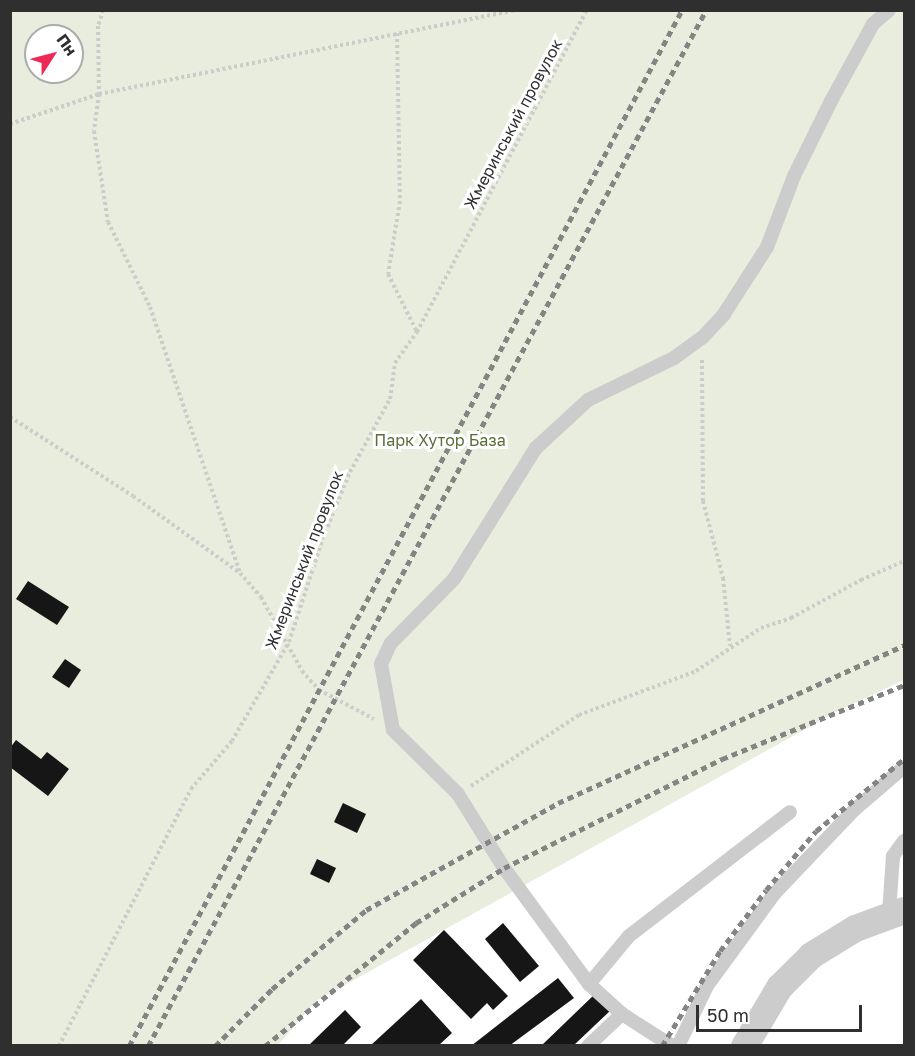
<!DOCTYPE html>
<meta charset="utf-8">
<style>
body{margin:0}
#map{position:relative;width:915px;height:1056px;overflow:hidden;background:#fff;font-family:"Golos Text",sans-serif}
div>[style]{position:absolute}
.green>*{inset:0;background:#e8eddd}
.building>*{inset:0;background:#161616}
.path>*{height:4px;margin-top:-2px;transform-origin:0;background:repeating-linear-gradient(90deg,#ccc 0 3px,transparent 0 6px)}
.lane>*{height:14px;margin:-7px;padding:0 7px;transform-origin:7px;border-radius:7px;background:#ccc}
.street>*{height:27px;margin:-13.5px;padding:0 13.5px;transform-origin:13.5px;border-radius:13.5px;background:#ccc}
.rail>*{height:4.5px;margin-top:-2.25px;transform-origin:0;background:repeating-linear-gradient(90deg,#848484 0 6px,transparent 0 10.5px)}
span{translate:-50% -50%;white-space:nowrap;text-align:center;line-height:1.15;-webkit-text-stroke:6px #fff;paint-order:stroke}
.street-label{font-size:16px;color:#2f2f2f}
.park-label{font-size:16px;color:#5a6e3a}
.frame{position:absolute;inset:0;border:12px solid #2f2f2f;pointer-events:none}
.north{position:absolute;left:24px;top:24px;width:60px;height:60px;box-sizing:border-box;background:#fff;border:2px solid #acacac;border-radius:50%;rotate:54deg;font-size:16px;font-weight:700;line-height:24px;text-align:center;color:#2f2f2f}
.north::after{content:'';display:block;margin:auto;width:21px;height:27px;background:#ee2955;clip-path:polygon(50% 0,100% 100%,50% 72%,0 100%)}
.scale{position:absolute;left:696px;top:1005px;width:166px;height:27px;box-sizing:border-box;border:3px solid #2f2f2f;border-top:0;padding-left:8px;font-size:18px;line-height:21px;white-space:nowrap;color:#2f2f2f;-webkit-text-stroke:4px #fff;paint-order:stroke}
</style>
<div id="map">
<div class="green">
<i style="clip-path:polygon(evenodd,10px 11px,904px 11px,904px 680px,838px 711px,316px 1001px,278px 1045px,11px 1045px,10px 11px,36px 36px,72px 36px,72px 72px,36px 72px,36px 36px)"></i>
</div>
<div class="building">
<i style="clip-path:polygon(28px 581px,69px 607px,57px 625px,16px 599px)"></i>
<i style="clip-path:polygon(65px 659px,81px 670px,69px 688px,52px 677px)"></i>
<i style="clip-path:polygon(16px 740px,41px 759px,47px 752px,69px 769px,48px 796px,10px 767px,10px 748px)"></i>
<i style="clip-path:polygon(343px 803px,366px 814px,357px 833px,334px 822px)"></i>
<i style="clip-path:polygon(317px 859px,336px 868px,329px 883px,310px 874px)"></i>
<i style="clip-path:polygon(503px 923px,539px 966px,520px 982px,485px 939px)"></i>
<i style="clip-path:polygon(444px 930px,508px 996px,493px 1010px,487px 1003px,471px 1019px,413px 960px)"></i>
<i style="clip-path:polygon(558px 978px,574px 998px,509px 1046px,471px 1046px)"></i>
<i style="clip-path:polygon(597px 992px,612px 1009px,573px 1046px,541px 1046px)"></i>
<i style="clip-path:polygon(421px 999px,452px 1033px,438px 1046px,370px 1046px)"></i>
<i style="clip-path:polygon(345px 1010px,361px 1027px,342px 1046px,308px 1046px)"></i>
</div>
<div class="path">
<i style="left:103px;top:10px;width:17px;rotate:107deg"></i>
<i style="left:98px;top:26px;width:68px;rotate:89.2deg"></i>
<i style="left:99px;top:94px;width:37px;rotate:98deg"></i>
<i style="left:94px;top:131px;width:92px;rotate:81.3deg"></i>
<i style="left:108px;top:222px;width:95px;rotate:63.7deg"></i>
<i style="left:150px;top:307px;width:281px;rotate:71.3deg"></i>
<i style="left:397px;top:33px;width:168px;rotate:89deg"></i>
<i style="left:400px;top:201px;width:74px;rotate:99.3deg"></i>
<i style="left:388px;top:274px;width:65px;rotate:63.4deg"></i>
<i style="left:10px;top:124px;width:94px;rotate:-18.6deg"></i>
<i style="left:99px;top:94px;width:425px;rotate:-11.4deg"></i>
<i style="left:702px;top:360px;width:141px;rotate:89.6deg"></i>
<i style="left:703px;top:501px;width:80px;rotate:75.4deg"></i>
<i style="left:723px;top:578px;width:68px;rotate:84.1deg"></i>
<i style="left:10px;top:417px;width:146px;rotate:32.7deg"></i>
<i style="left:133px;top:496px;width:132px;rotate:35.7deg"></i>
<i style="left:240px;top:573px;width:32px;rotate:49deg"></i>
<i style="left:261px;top:597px;width:85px;rotate:61deg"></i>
<i style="left:302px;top:671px;width:25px;rotate:48deg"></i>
<i style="left:319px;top:690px;width:62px;rotate:27.8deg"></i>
<i style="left:471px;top:786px;width:129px;rotate:-33.3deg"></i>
<i style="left:579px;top:715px;width:125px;rotate:-20.6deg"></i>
<i style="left:696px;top:671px;width:78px;rotate:-33.5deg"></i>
<i style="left:761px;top:628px;width:32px;rotate:-18deg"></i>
<i style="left:791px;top:618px;width:80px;rotate:-28.5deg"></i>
<i style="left:861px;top:580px;width:47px;rotate:-23.8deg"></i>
<i style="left:59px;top:1046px;width:289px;rotate:-62.8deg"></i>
<i style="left:191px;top:789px;width:63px;rotate:-49.5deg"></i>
<i style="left:232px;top:741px;width:114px;rotate:-60.1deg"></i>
<i style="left:289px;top:642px;width:109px;rotate:-71.9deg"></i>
<i style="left:323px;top:538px;width:71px;rotate:-67.8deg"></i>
<i style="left:350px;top:472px;width:83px;rotate:-61.3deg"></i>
<i style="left:390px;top:399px;width:36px;rotate:-82deg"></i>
<i style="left:395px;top:363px;width:38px;rotate:-55deg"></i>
<i style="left:417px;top:332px;width:364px;rotate:-62.2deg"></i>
</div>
<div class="lane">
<i style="left:889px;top:913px;width:57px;rotate:-86deg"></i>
<i style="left:893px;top:856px;width:19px;rotate:-54deg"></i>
<i style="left:589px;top:984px;width:62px;rotate:-50.2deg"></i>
<i style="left:629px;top:936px;width:203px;rotate:-37.6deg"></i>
<i style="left:588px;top:1046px;width:47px;rotate:-43.3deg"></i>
<i style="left:672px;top:1046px;width:59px;rotate:-147.4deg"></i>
<i style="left:622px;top:1014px;width:45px;rotate:-137.7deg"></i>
<i style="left:589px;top:984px;width:144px;rotate:-126.2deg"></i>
<i style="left:504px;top:868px;width:87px;rotate:-121.9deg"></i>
<i style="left:458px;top:794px;width:91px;rotate:-135.4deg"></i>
<i style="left:393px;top:730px;width:67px;rotate:-100.3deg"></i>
<i style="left:381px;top:664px;width:23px;rotate:-65deg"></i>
<i style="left:391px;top:643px;width:90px;rotate:-45.5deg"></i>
<i style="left:454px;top:579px;width:155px;rotate:-58deg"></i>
<i style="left:536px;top:448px;width:71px;rotate:-42.7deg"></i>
<i style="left:588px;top:400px;width:96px;rotate:-26deg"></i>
<i style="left:674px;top:358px;width:34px;rotate:-36deg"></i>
<i style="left:702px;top:338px;width:33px;rotate:-47deg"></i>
<i style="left:724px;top:314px;width:80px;rotate:-57.3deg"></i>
<i style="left:767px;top:247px;width:76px;rotate:-69.2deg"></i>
<i style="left:794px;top:176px;width:84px;rotate:-63.7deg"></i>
<i style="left:831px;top:101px;width:88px;rotate:-61.4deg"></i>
<i style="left:873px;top:24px;width:21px;rotate:-41deg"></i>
<i style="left:678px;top:1046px;width:67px;rotate:-64.2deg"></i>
<i style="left:707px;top:986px;width:114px;rotate:-53.9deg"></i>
<i style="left:774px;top:894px;width:116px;rotate:-46.4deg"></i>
<i style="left:854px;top:810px;width:66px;rotate:-40.7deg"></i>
</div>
<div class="street">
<i style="left:744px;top:1046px;width:69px;rotate:-59.3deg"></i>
<i style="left:779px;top:987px;width:45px;rotate:-45deg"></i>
<i style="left:811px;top:955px;width:52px;rotate:-31.5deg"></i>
<i style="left:855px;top:928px;width:52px;rotate:-20.2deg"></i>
</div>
<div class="rail">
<i style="left:129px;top:1046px;width:1174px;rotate:-61.91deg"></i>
<i style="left:148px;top:1046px;width:1177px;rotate:-61.69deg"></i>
<i style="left:215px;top:1046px;width:81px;rotate:-45deg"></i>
<i style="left:272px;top:989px;width:123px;rotate:-40deg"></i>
<i style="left:366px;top:910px;width:220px;rotate:-29.1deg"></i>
<i style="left:558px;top:803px;width:380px;rotate:-24.5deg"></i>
<i style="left:265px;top:1046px;width:195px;rotate:-39.2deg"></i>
<i style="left:416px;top:923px;width:104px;rotate:-32deg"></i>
<i style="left:504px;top:868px;width:244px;rotate:-26.6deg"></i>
<i style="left:722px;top:759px;width:196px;rotate:-22.1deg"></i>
<i style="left:662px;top:1046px;width:111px;rotate:-58.6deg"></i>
<i style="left:720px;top:951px;width:76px;rotate:-53deg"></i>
<i style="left:766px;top:890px;width:77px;rotate:-49.7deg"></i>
<i style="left:816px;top:831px;width:114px;rotate:-39.3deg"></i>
</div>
<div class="street-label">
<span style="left:513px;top:124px;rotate:-62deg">Жмеринський провулок</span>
<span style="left:304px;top:560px;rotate:-69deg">Жмеринський провулок</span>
</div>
<div class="park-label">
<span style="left:440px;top:440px">Парк Хутор База</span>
</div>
<div class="frame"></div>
<div class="north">Пн</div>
<div class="scale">50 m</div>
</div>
